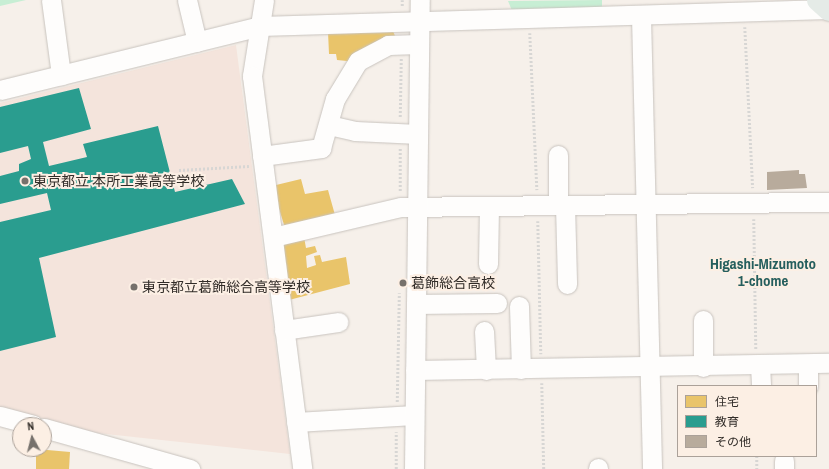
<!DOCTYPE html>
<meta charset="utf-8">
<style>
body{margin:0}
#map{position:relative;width:829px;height:469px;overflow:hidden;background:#f6f0ea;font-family:"Archivo Narrow","Noto Sans JP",sans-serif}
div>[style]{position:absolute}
.education>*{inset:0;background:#f4e4dc}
.green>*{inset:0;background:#c7eed4}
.homes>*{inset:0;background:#e9c46a}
.schools>*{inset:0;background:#2a9d8f}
.building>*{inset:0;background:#b8ab9c}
.path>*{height:2.5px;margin-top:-1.25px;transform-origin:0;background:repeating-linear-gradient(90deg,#d7d6d4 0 2px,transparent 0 4px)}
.roads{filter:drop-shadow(0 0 1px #c8c3be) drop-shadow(0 0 1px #c8c3be)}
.minor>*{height:19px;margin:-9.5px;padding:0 9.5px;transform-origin:9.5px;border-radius:9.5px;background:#fefdfc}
.major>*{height:22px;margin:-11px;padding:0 11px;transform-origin:11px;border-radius:11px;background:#e5ebe7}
.dots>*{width:11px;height:11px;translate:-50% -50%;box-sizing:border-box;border:2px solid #fcefe4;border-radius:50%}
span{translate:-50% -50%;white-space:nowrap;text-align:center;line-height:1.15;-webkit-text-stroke:4px #fcefe4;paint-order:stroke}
.poi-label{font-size:14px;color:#312c28}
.left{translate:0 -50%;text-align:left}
.neighbourhood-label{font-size:15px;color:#245e5d;font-weight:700}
.legend{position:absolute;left:677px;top:385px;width:140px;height:72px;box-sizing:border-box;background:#fcefe4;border:1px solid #aba199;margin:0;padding:5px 7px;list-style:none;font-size:12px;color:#312c28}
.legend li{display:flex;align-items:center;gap:8px;height:20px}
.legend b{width:20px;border:1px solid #aba199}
.north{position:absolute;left:12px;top:417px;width:40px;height:40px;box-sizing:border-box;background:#fcefe4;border:1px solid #aba199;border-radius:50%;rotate:353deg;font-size:11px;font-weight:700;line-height:16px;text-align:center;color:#312c28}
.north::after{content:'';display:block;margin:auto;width:14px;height:18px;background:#76716c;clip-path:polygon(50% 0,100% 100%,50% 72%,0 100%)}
</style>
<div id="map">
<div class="education">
<i style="clip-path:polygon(236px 45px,290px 454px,97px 433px,0 407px,0 103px)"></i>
</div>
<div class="green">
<i style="clip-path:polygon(0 0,26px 0,0 6px)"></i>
<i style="clip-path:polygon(602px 0,602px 9px,513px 13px,508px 1px)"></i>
</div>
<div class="homes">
<i style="clip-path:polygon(392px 29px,396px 38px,357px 62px,337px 60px,336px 54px,329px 54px,328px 32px)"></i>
<i style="clip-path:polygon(301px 179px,305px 194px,328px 190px,335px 215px,285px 228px,272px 186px)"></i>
<i style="clip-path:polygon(304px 237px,306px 248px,315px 246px,317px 252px,306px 256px,307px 268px,316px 265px,314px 256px,320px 255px,322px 262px,346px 257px,350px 284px,289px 300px,279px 241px)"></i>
<i style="clip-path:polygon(36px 449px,70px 452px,69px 469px,36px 469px)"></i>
</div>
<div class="schools">
<i style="clip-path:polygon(79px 88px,91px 129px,43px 142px,49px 166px,87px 157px,83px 144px,158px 126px,175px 192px,232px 179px,245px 204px,39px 258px,56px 337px,0 351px,0 222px,51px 210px,47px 193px,0 204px,0 176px,19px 171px,19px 164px,31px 159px,28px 146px,0 153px,0 107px)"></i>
</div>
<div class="building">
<i style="clip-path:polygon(799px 170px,799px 174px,805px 174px,807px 188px,767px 190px,767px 172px)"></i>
</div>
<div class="path">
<i style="left:402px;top:6px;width:6px;rotate:-90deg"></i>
<i style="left:745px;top:27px;width:161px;rotate:87.2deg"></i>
<i style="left:530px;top:33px;width:157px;rotate:87.4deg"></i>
<i style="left:400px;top:117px;width:59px;rotate:-89deg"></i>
<i style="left:179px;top:170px;width:70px;rotate:-3.3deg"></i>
<i style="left:400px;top:191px;width:43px;rotate:-90deg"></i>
<i style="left:754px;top:219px;width:131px;rotate:89.1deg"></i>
<i style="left:538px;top:221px;width:133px;rotate:88.7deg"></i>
<i style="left:542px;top:383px;width:86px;rotate:88.7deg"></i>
<i style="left:397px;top:402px;width:109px;rotate:-88.9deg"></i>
<i style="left:757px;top:456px;width:13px;rotate:90deg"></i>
<i style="left:396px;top:469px;width:37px;rotate:-90deg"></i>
</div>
<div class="roads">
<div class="minor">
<i style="left:51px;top:0;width:76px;rotate:82.4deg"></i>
<i style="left:187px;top:0;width:43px;rotate:76.6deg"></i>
<i style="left:264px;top:0;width:77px;rotate:99deg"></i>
<i style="left:252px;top:76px;width:396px;rotate:82.7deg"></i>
<i style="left:641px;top:16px;width:453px;rotate:88.6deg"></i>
<i style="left:0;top:90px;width:268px;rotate:-13.8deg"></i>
<i style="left:260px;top:26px;width:569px;rotate:-1.71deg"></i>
<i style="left:329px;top:125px;width:27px;rotate:13deg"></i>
<i style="left:355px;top:131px;width:63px;rotate:2.7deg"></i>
<i style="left:262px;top:156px;width:60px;rotate:-7.7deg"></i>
<i style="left:321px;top:148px;width:51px;rotate:-74.1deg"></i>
<i style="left:335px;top:99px;width:44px;rotate:-58.8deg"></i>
<i style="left:358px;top:61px;width:34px;rotate:-28deg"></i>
<i style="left:388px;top:45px;width:31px;rotate:-2deg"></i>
<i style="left:558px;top:205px;width:50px;rotate:-90deg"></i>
<i style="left:565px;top:205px;width:79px;rotate:88.5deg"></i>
<i style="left:273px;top:237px;width:131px;rotate:-13.2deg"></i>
<i style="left:401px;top:207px;width:428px;rotate:-0.7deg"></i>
<i style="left:488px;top:264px;width:57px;rotate:-89deg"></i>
<i style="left:416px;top:304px;width:81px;rotate:-0.7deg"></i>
<i style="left:519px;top:306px;width:63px;rotate:88.2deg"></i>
<i style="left:703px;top:320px;width:47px;rotate:90deg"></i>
<i style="left:284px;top:330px;width:55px;rotate:-8.4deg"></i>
<i style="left:484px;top:331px;width:39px;rotate:87deg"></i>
<i style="left:760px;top:365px;width:21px;rotate:87deg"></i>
<i style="left:415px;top:370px;width:414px;rotate:-1deg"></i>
<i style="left:808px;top:386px;width:22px;rotate:-90deg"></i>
<i style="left:0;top:416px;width:34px;rotate:15deg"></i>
<i style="left:296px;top:422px;width:118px;rotate:-3.4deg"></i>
<i style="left:44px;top:428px;width:152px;rotate:15.7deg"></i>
<i style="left:784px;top:461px;width:8px;rotate:90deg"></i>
<i style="left:598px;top:468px;width:1px;rotate:90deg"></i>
<i style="left:414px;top:469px;width:469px;rotate:-89.3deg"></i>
</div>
<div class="major">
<i style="left:818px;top:0;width:15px;rotate:42deg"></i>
</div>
</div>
<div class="dots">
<i style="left:25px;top:181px;background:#76716c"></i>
<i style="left:403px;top:283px;background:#76716c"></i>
<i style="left:134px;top:287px;background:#76716c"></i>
</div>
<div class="poi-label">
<span class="left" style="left:33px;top:181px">東京都立 本所工業高等学校</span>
<span class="left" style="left:411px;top:283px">葛飾総合高校</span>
<span class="left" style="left:142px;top:287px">東京都立葛飾総合高等学校</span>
</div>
<div class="neighbourhood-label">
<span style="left:763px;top:272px">Higashi-Mizumoto<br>1-chome</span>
</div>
<ul class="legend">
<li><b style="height:11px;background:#e9c46a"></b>住宅</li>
<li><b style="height:11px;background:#2a9d8f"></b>教育</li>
<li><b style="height:11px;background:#b8ab9c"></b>その他</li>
</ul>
<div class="north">N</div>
</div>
